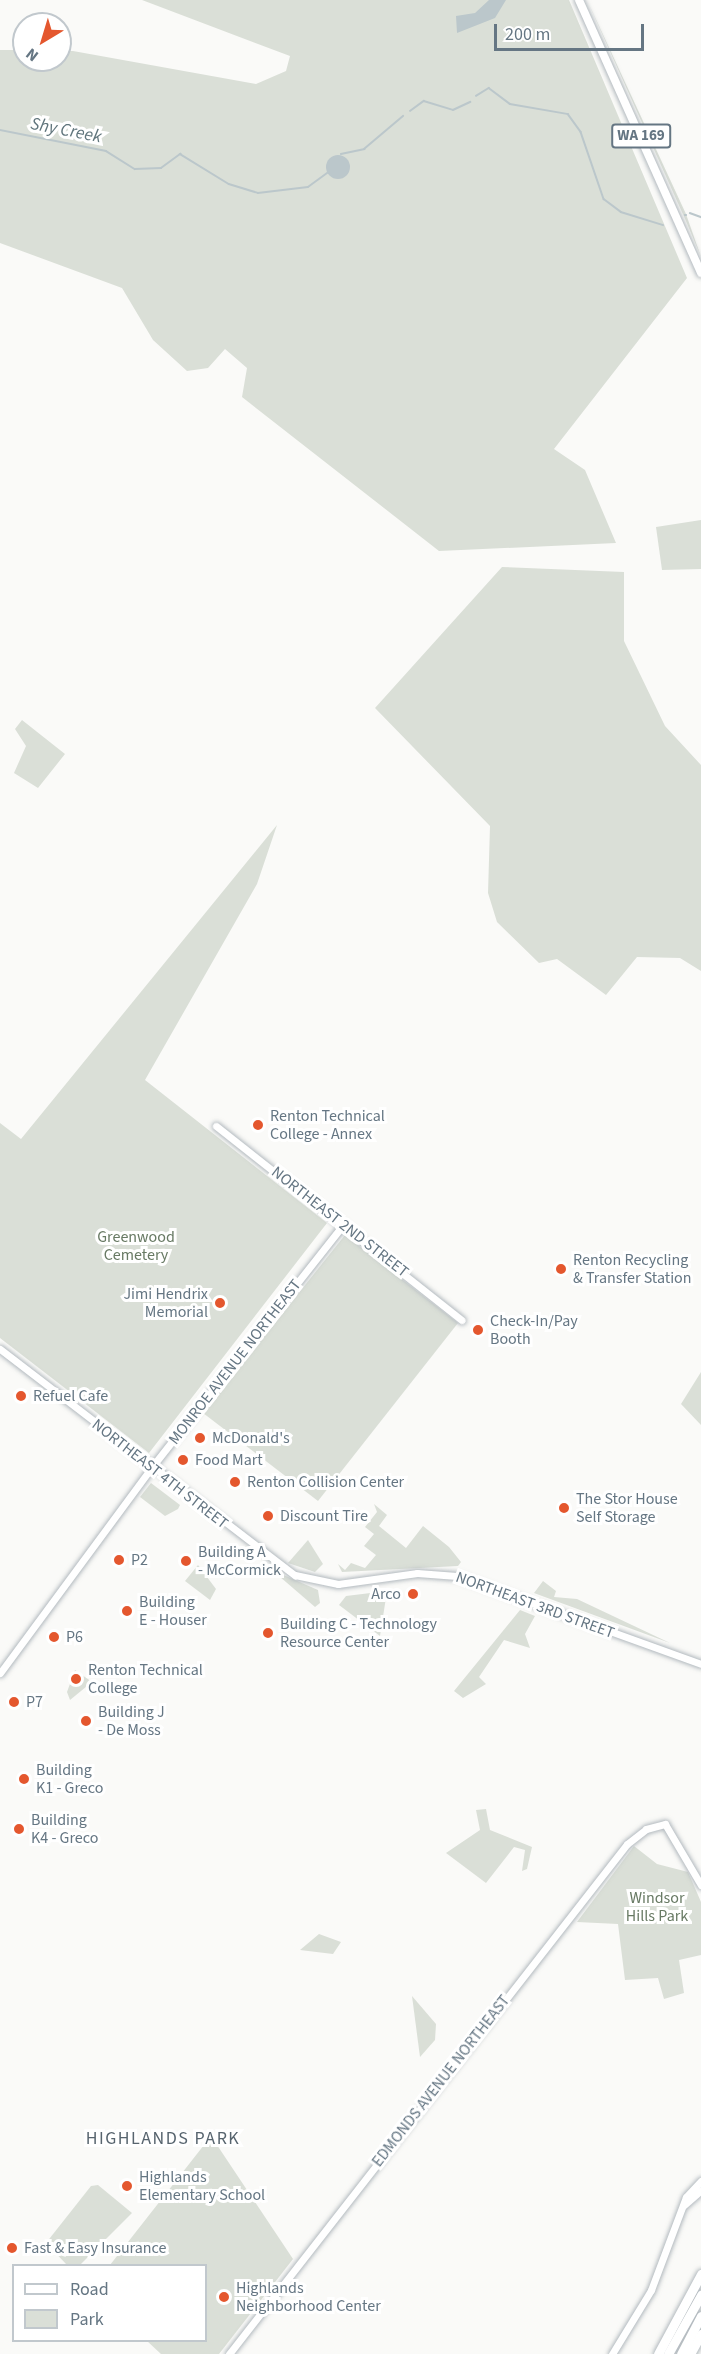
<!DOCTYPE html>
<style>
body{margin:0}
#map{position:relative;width:701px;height:2354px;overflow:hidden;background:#fafaf8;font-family:"Source Sans 3",sans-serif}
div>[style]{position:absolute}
.green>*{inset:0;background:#dadfd7}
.water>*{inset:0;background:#bbc7cb}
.round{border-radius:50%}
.stream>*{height:1.5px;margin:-0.75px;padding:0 0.75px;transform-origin:0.75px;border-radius:0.75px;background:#bbc7cb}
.roads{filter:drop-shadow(0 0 2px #b3babf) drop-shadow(0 0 2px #b3babf)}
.secondary>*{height:7px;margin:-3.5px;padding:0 3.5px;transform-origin:3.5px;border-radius:3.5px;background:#fff}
.primary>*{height:8px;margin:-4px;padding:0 4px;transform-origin:4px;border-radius:4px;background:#fff}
.highway>*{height:9px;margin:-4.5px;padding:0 4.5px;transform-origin:4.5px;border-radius:4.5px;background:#fff}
.dots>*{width:16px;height:16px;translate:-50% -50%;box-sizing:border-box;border:3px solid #fff;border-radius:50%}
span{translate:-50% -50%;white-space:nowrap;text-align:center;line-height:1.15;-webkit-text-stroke:6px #fff;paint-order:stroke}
.shield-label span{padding:2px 4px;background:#fff;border:2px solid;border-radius:4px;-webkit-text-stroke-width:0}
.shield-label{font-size:15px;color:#657683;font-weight:700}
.poi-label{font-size:16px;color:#657683}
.left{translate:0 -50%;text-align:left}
.right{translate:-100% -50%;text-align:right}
.street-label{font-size:16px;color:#657683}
.park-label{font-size:16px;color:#687a64}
.water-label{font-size:18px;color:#60757c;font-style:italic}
.neighbourhood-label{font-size:18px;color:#57646e;letter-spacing:1.5px}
.legend{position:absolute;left:12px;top:2264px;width:195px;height:78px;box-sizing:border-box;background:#fff;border:2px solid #c1c8cd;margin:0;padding:8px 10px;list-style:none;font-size:18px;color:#657683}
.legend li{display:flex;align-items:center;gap:12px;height:30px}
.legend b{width:30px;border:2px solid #c1c8cd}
.north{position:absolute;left:12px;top:12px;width:60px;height:60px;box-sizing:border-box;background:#fff;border:2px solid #c1c8cd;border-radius:50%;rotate:218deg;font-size:16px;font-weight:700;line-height:24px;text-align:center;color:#657683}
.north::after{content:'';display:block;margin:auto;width:21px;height:27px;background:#e4572e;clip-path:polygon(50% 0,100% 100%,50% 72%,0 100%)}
.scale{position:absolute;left:494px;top:24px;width:150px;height:27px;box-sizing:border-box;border:3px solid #657683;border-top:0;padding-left:8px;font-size:18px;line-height:21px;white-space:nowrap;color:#657683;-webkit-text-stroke:4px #fff;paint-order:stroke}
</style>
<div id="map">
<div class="green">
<i style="clip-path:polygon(142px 0,569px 0,687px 278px,554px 449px,585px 470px,616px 543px,439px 551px,242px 397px,247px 368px,225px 349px,208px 368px,187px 371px,153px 340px,122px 288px,0 243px,0 50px,24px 50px,24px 60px,60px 60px,60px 51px,73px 51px,256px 84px,286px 71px,290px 56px)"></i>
<i style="clip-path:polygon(587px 0,686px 214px,701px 257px,686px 221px)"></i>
<i style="clip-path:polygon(701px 520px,701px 569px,662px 570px,656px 527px)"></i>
<i style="clip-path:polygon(502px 567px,624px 572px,624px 641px,665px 726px,701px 765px,701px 971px,680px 958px,637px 957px,606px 995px,557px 959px,539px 963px,497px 922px,488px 893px,490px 826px,375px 708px)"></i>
<i style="clip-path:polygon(22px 720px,65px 754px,38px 788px,14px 773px,26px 746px,15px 729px)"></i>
<i style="clip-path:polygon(277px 825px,257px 884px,145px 1080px,327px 1223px,149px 1453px,0 1338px,0 1123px,21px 1139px)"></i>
<i style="clip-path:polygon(345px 1235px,458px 1323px,318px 1501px,203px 1413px)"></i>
<i style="clip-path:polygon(701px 1372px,701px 1425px,681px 1404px)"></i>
<i style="clip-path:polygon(151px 1483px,180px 1505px,178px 1509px,165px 1516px,140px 1497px)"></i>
<i style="clip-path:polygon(374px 1504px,387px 1515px,379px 1526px,406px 1548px,423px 1526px,449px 1547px,461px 1562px,458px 1566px,342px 1572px,338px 1564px,345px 1570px,351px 1563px,365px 1568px,376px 1555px,364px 1546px,374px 1534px,365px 1527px,377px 1512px)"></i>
<i style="clip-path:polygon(308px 1540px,323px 1564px,315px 1572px,288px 1563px)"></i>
<i style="clip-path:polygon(198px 1565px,216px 1589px,210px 1600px,185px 1581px)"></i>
<i style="clip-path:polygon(272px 1570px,318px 1590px,320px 1603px,315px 1607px)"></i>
<i style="clip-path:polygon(543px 1581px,556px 1591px,554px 1597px,577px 1599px,670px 1643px,534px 1593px)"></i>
<i style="clip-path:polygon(387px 1591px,380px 1636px,339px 1605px,346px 1596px)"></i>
<i style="clip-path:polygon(520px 1610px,535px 1616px,525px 1634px,530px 1648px,504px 1640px,479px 1677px,486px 1684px,463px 1698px,454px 1691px)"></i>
<i style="clip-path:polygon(75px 1670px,92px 1682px,70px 1700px,67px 1692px)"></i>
<i style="clip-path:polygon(486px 1809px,490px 1830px,532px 1847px,527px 1869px,522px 1871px,525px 1850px,514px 1847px,486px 1883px,446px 1853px,480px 1830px,476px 1810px)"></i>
<i style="clip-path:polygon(634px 1846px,657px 1864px,688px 1872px,701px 1902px,701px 1955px,679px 1960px,684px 1993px,664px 1999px,658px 1978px,625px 1980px,618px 1924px,577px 1922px)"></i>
<i style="clip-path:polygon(319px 1934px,341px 1942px,333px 1954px,300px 1950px)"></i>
<i style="clip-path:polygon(412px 1996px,436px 2024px,435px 2040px,420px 2057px)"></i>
<i style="clip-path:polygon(211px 2136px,293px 2259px,219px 2354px,161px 2354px,147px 2341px,206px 2340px,206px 2266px,110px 2265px)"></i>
<i style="clip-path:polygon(98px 2185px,132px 2213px,80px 2265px,67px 2265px,46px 2243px,91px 2186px)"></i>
</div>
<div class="water">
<i style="clip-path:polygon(489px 0,506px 0,495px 18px,457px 33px,456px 16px,475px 13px)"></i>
<i class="round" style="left:326px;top:155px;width:24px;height:24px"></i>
</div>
<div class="stream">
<i style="left:476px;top:96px;width:15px;rotate:-32deg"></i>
<i style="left:489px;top:88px;width:26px;rotate:37deg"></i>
<i style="left:510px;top:104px;width:59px;rotate:9.8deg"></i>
<i style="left:568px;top:114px;width:22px;rotate:54deg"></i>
<i style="left:581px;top:132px;width:71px;rotate:71.1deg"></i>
<i style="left:604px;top:199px;width:21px;rotate:37deg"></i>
<i style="left:621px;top:212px;width:44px;rotate:17.2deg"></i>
<i style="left:410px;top:111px;width:17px;rotate:-36deg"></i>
<i style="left:424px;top:101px;width:30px;rotate:17deg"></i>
<i style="left:453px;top:110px;width:19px;rotate:-25deg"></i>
<i style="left:0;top:130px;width:108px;rotate:11.2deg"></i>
<i style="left:106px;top:151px;width:34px;rotate:32deg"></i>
<i style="left:135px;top:169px;width:26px;rotate:-2deg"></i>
<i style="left:161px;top:168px;width:24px;rotate:-36deg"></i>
<i style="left:180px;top:154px;width:57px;rotate:31.5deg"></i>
<i style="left:229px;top:184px;width:30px;rotate:17deg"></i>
<i style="left:258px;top:193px;width:50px;rotate:-6.8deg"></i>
<i style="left:308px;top:187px;width:24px;rotate:-36deg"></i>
<i style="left:341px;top:154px;width:24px;rotate:-12deg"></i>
<i style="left:364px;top:149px;width:51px;rotate:-40.2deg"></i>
<i style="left:690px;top:213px;width:12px;rotate:20deg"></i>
<i style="left:685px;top:215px;width:1px"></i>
</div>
<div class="roads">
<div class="secondary">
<i style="left:216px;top:1126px;width:313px;rotate:38.3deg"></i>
<i style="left:0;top:1349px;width:372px;rotate:37.5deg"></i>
<i style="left:295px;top:1575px;width:44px;rotate:11.8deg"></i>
<i style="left:338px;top:1584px;width:80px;rotate:-7.9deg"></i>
<i style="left:417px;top:1573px;width:40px;rotate:4.3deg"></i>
<i style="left:457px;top:1576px;width:259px;rotate:19.8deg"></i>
<i style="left:0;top:1673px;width:255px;rotate:-53.6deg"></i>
<i style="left:151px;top:1468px;width:310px;rotate:-51.7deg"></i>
<i style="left:684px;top:2205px;width:23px;rotate:-41deg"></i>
<i style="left:229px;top:2354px;width:647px;rotate:-52.03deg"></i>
<i style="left:627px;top:1844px;width:24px;rotate:-38deg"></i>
<i style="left:646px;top:1829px;width:20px;rotate:-15deg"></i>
<i style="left:665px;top:1824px;width:71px;rotate:59.5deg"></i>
<i style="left:612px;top:2354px;width:75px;rotate:-58.6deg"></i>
<i style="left:651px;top:2290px;width:99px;rotate:-69.4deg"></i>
<i style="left:686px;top:2197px;width:22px;rotate:-47deg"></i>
</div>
<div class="primary">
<i style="left:579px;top:0;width:299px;rotate:65.9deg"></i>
</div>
<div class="highway">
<i style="left:658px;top:2354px;width:91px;rotate:-61.7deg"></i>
<i style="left:668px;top:2354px;width:68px;rotate:-60.8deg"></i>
<i style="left:681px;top:2354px;width:43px;rotate:-62.2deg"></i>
<i style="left:690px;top:2354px;width:23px;rotate:-61deg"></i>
</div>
</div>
<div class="dots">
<i style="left:258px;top:1125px;background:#e4572e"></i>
<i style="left:561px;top:1269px;background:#e4572e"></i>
<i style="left:220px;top:1303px;background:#e4572e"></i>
<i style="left:478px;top:1330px;background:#e4572e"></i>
<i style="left:21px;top:1396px;background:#e4572e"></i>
<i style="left:200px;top:1438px;background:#e4572e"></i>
<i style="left:183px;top:1460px;background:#e4572e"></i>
<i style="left:235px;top:1482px;background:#e4572e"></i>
<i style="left:564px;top:1508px;background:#e4572e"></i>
<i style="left:268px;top:1516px;background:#e4572e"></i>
<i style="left:119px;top:1560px;background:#e4572e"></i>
<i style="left:186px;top:1561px;background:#e4572e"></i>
<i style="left:413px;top:1594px;background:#e4572e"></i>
<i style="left:127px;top:1611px;background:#e4572e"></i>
<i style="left:268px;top:1633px;background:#e4572e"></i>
<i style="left:54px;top:1637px;background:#e4572e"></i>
<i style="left:76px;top:1679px;background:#e4572e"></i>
<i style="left:14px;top:1702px;background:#e4572e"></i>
<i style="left:86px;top:1721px;background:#e4572e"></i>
<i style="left:24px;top:1779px;background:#e4572e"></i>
<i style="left:19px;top:1829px;background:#e4572e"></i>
<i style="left:127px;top:2186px;background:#e4572e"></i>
<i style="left:12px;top:2248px;background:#e4572e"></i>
<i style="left:224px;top:2297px;background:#e4572e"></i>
</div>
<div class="shield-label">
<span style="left:641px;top:136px">WA 169</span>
</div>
<div class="poi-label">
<span class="left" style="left:270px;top:1125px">Renton Technical<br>College - Annex</span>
<span class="left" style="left:573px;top:1269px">Renton Recycling<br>&amp; Transfer Station</span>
<span class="right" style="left:208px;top:1303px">Jimi Hendrix<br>Memorial</span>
<span class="left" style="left:490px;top:1330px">Check-In/Pay<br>Booth</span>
<span class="left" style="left:33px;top:1396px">Refuel Cafe</span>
<span class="left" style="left:212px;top:1438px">McDonald's</span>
<span class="left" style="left:195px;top:1460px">Food Mart</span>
<span class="left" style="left:247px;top:1482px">Renton Collision Center</span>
<span class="left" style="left:576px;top:1508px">The Stor House<br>Self Storage</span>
<span class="left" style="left:280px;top:1516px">Discount Tire</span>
<span class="left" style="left:198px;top:1561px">Building A<br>- McCormick</span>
<span class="left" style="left:131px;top:1560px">P2</span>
<span class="right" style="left:401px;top:1594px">Arco</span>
<span class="left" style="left:139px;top:1611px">Building<br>E - Houser</span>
<span class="left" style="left:280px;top:1633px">Building C - Technology<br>Resource Center</span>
<span class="left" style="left:66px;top:1637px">P6</span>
<span class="left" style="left:88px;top:1679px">Renton Technical<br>College</span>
<span class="left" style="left:26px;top:1702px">P7</span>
<span class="left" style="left:98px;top:1721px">Building J<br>- De Moss</span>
<span class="left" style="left:36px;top:1779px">Building<br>K1 - Greco</span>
<span class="left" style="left:31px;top:1829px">Building<br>K4 - Greco</span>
<span class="left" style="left:139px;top:2186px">Highlands<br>Elementary School</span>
<span class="left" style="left:24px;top:2248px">Fast &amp; Easy Insurance</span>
<span class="left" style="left:236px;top:2297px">Highlands<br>Neighborhood Center</span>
</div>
<div class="street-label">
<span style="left:340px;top:1222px;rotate:38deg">NORTHEAST 2ND STREET</span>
<span style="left:235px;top:1362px;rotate:-52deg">MONROE AVENUE NORTHEAST</span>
<span style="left:160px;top:1474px;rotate:38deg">NORTHEAST 4TH STREET</span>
<span style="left:535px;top:1605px;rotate:20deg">NORTHEAST 3RD STREET</span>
<span style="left:441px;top:2081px;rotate:-52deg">EDMONDS AVENUE NORTHEAST</span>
</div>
<div class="park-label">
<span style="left:136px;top:1246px">Greenwood<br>Cemetery</span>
<span style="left:657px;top:1907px">Windsor<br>Hills Park</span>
</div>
<div class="water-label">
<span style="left:66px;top:131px;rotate:11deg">Shy Creek</span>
</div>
<div class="neighbourhood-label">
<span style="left:163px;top:2139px">HIGHLANDS PARK</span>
</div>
<ul class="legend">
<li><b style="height:8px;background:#fff"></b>Road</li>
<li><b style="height:16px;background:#dadfd7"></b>Park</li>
</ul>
<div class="north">N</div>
<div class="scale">200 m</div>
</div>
